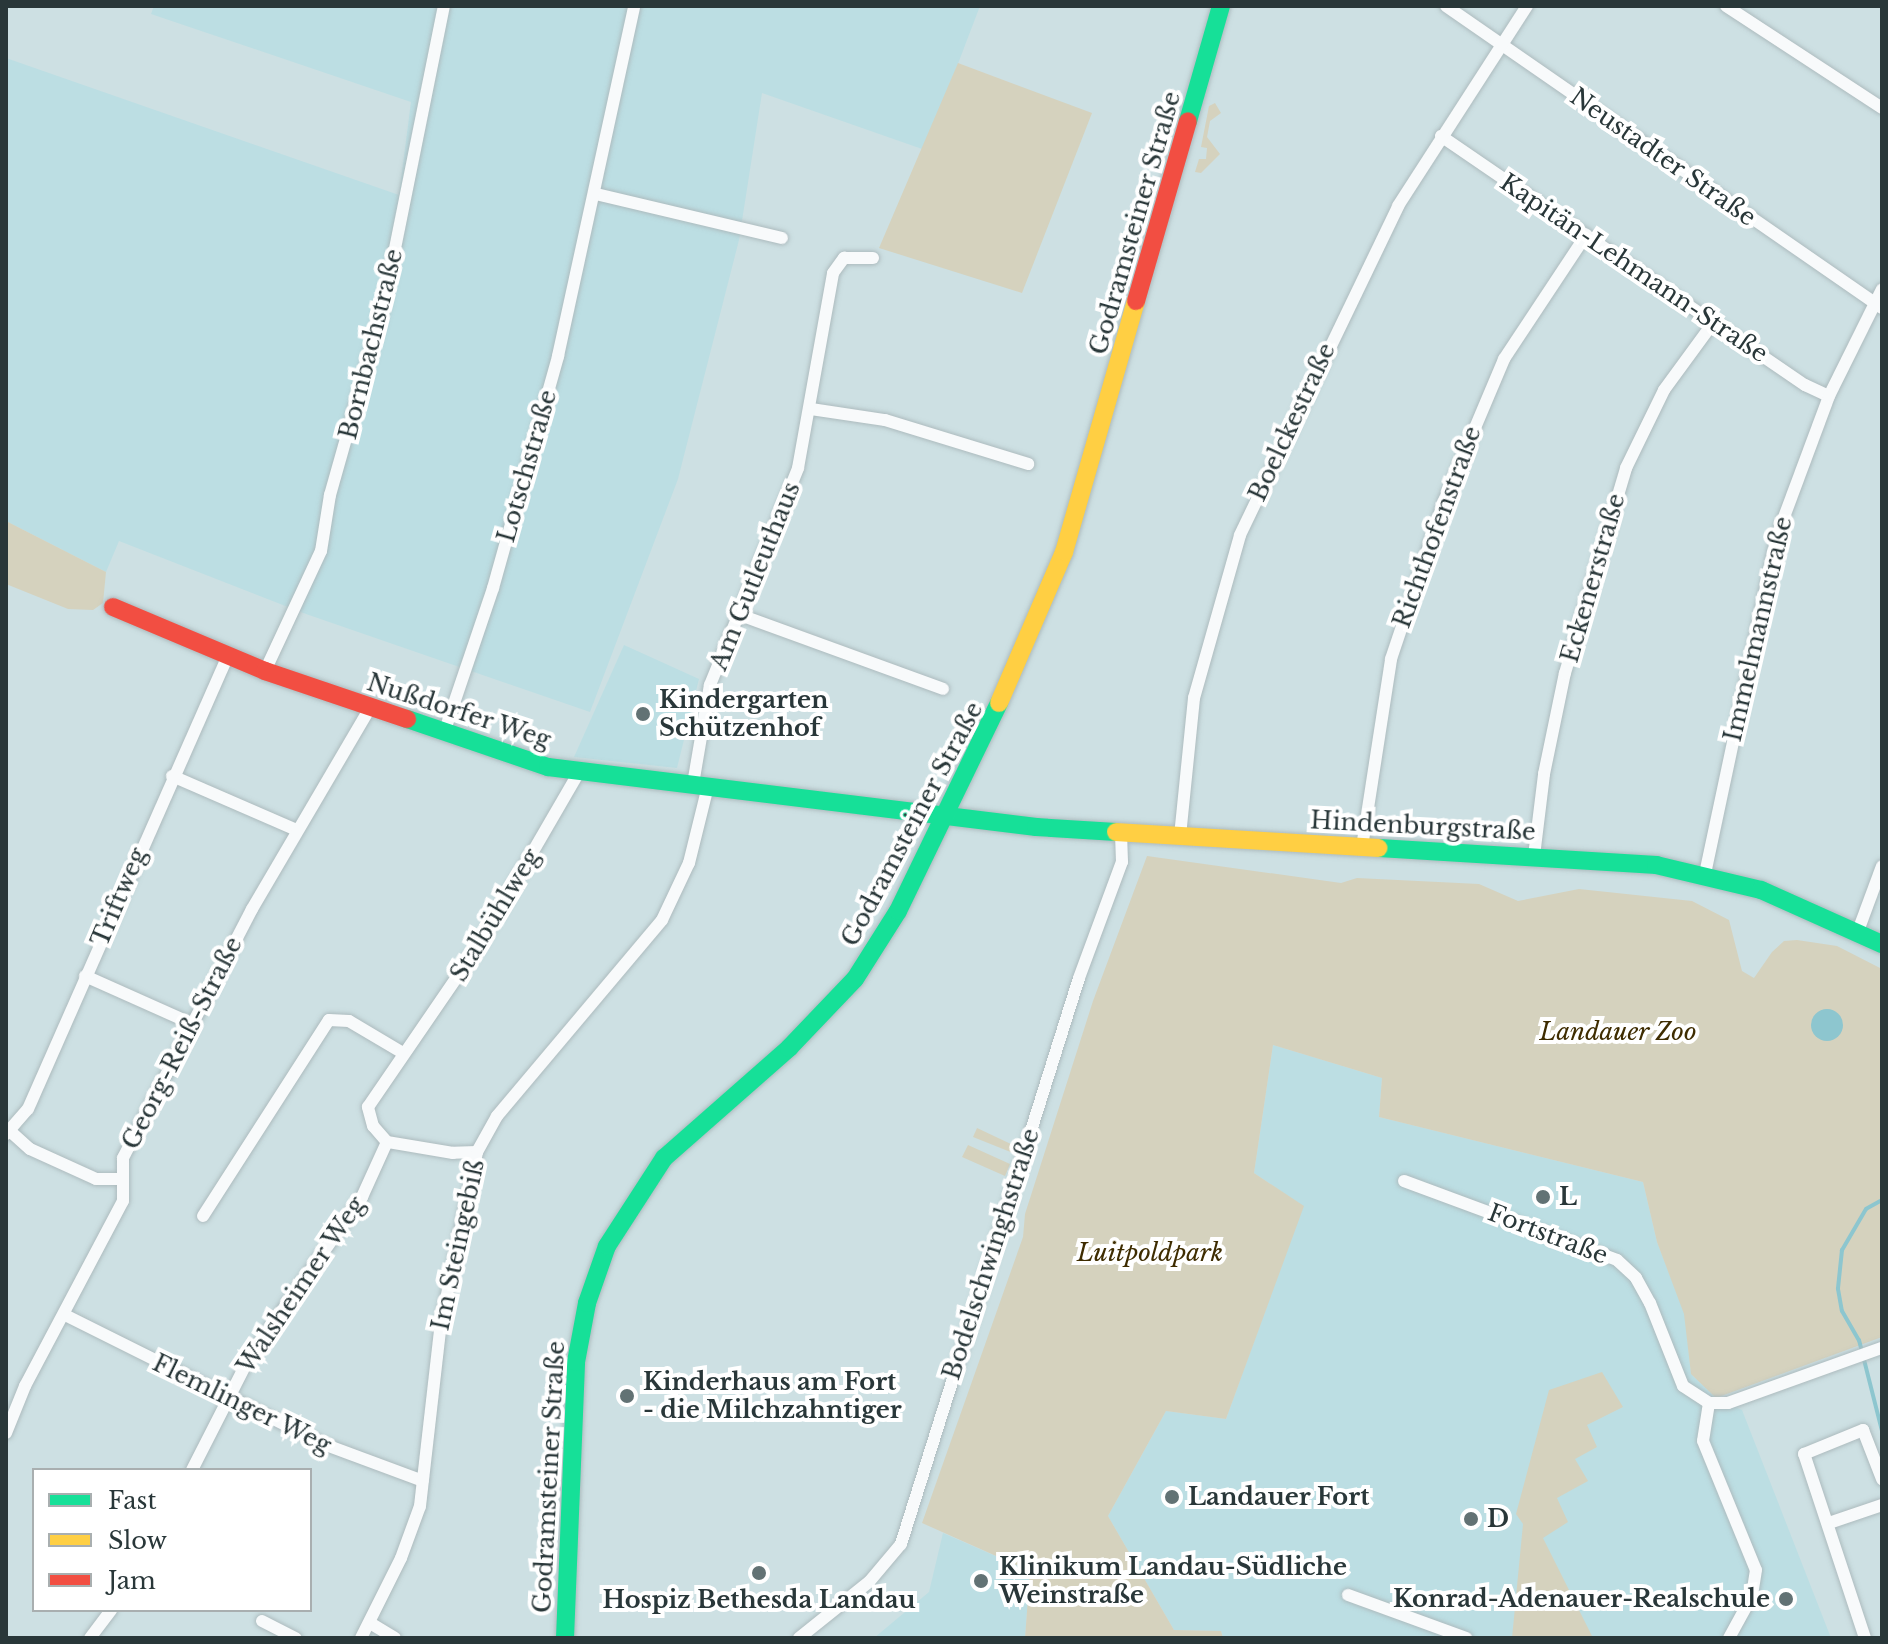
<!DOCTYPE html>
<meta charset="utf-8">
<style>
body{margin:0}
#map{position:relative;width:1888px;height:1644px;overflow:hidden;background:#cde0e3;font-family:"Libre Baskerville",serif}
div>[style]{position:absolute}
.built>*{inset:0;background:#bcdee3}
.green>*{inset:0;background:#d5d2be}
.water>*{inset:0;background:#8dc6cf}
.round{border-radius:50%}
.stream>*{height:4px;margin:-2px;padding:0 2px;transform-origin:2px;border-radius:2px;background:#8dc6cf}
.roads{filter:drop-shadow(0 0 2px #adbbbe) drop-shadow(0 0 2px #adbbbe)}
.street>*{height:12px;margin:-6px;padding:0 6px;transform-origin:6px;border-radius:6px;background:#f8fafb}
.fast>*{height:18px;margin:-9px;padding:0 9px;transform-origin:9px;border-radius:9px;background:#16e098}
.slow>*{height:18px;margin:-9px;padding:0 9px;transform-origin:9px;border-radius:9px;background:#ffcf43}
.jam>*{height:18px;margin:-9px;padding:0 9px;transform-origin:9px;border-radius:9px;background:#f24e42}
.dots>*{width:22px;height:22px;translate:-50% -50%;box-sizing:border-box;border:4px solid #fff;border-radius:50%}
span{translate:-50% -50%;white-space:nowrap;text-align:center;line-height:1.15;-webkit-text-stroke:8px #fff;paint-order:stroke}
.street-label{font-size:24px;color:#293739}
.poi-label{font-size:24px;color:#293739;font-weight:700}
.left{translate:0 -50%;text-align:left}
.right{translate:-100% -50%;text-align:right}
.park-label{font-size:24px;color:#3e2c00;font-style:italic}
.frame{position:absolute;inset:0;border:8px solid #293739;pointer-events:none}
.legend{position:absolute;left:32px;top:1468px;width:280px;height:144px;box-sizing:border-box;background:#fff;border:2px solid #a9afb0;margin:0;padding:10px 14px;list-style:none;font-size:24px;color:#293739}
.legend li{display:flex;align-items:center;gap:16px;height:40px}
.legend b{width:40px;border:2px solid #a9afb0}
</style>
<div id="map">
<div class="built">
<i style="clip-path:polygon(154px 6px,980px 6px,925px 150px,762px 93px,739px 240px,678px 479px,590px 712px,306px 614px,119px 541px,106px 572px,6px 521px,6px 58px,399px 195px,411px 102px,151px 14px)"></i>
<i style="clip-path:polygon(624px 645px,699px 679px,677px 768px,574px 757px)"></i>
<i style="clip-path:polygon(1273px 1045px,1382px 1078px,1379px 1117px,1643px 1182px,1657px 1242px,1685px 1314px,1691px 1374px,1716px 1398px,1742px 1410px,1831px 1638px,1223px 1638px,1221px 1631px,1174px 1630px,1108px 1516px,1166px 1411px,1226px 1419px,1303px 1206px,1254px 1173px)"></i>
<i style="clip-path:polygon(943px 1533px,1030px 1571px,1025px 1638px,874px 1638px,929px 1592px)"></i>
</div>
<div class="green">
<i style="clip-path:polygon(958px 63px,1092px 113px,1022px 293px,879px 248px)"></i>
<i style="clip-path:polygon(1215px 103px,1221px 113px,1210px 121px,1207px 137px,1220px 154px,1201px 173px,1195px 172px,1199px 159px,1206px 159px,1207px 148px,1201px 147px,1209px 106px)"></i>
<i style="clip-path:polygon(6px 521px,106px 572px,103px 603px,93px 610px,68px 609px,6px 584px)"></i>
<i style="clip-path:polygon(1147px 856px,1341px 883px,1357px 878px,1479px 884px,1518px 901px,1579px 889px,1692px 901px,1729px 920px,1742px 971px,1754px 978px,1772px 952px,1784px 941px,1797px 940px,1837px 946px,1882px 969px,1882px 1337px,1716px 1398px,1691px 1374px,1684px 1314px,1657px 1242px,1643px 1182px,1379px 1117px,1382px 1078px,1273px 1045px,1254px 1173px,1304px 1206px,1226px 1419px,1166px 1411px,1108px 1516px,1174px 1630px,1221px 1631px,1223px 1638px,1025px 1638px,1030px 1571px,922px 1523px,1023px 1237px,1025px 1214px,1093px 1001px)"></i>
<i style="clip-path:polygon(977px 1128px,1013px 1145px,1013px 1153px,973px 1137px)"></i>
<i style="clip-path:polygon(968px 1145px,1010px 1164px,1005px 1176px,962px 1157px)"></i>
<i style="clip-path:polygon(1602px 1372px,1623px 1407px,1587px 1425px,1597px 1447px,1575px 1459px,1588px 1481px,1557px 1498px,1568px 1522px,1543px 1538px,1593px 1638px,1512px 1638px,1523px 1524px,1516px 1514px,1549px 1390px)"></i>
</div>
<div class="water">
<i class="round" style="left:1811px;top:1009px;width:32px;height:32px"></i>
</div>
<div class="stream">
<i style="left:1882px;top:1200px;width:18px;rotate:151deg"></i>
<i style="left:1866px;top:1209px;width:48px;rotate:120.3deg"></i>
<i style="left:1842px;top:1250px;width:39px;rotate:96deg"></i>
<i style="left:1838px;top:1289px;width:22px;rotate:80deg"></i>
<i style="left:1842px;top:1311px;width:34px;rotate:60deg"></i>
<i style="left:1859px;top:1340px;width:94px;rotate:75.8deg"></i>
</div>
<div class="roads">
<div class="street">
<i style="left:1446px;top:6px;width:530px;rotate:34.71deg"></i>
<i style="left:1726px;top:6px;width:186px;rotate:33.2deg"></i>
<i style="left:1441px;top:136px;width:441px;rotate:34.4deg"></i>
<i style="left:1805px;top:385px;width:26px;rotate:25deg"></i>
<i style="left:596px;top:194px;width:191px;rotate:13.3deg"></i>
<i style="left:811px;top:409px;width:75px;rotate:8.5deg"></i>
<i style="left:885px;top:420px;width:150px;rotate:17.1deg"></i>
<i style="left:740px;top:615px;width:216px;rotate:20deg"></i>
<i style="left:265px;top:671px;width:132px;rotate:-65deg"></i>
<i style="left:321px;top:551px;width:57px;rotate:-80.9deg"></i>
<i style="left:330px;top:495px;width:194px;rotate:-74.2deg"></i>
<i style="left:383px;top:308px;width:308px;rotate:-78.6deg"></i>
<i style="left:444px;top:733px;width:153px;rotate:-71.3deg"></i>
<i style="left:493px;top:588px;width:241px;rotate:-74.3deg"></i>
<i style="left:558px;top:356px;width:358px;rotate:-77.7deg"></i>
<i style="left:172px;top:776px;width:136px;rotate:23.4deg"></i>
<i style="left:693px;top:784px;width:100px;rotate:-80.3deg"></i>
<i style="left:710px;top:685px;width:234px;rotate:-67.9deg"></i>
<i style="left:798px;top:468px;width:198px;rotate:-79.8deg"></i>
<i style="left:833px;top:273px;width:19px;rotate:-54deg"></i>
<i style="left:844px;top:258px;width:29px"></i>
<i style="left:1180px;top:836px;width:139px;rotate:-84.2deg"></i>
<i style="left:1194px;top:698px;width:169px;rotate:-74.2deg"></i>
<i style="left:1240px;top:535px;width:365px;rotate:-64.3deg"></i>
<i style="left:1398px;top:206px;width:238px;rotate:-57.2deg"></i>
<i style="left:1362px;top:847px;width:190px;rotate:-81.2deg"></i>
<i style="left:1391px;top:659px;width:169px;rotate:-71.4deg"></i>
<i style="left:1445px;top:499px;width:152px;rotate:-67.1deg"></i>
<i style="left:1504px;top:359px;width:149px;rotate:-56.5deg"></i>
<i style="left:1534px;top:856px;width:83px;rotate:-83deg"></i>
<i style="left:1544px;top:774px;width:103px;rotate:-78.3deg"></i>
<i style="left:1565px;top:673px;width:214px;rotate:-73.4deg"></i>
<i style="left:1626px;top:468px;width:87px;rotate:-64deg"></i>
<i style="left:1664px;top:390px;width:83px;rotate:-53.8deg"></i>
<i style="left:1705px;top:874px;width:346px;rotate:-78deg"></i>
<i style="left:1777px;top:536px;width:149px;rotate:-69.6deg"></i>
<i style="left:1829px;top:396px;width:119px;rotate:-63.6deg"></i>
<i style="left:1858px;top:931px;width:69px;rotate:-69.7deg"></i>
<i style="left:85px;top:976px;width:118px;rotate:24deg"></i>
<i style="left:11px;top:1132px;width:25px;rotate:42deg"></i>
<i style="left:30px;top:1149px;width:72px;rotate:24.4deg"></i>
<i style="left:96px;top:1179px;width:26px"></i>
<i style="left:6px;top:1134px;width:33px;rotate:-49deg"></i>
<i style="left:28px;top:1109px;width:495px;rotate:-66.2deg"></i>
<i style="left:477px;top:1152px;width:24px;rotate:178deg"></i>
<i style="left:453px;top:1153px;width:67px;rotate:-170.5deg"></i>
<i style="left:387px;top:1142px;width:21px;rotate:-131deg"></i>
<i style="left:373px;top:1126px;width:20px;rotate:-105deg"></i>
<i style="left:368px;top:1107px;width:193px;rotate:-55.6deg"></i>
<i style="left:477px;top:948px;width:203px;rotate:-59.9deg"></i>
<i style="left:1404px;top:1181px;width:227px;rotate:20.3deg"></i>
<i style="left:1617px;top:1260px;width:26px;rotate:43deg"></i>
<i style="left:1636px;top:1278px;width:29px;rotate:61deg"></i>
<i style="left:1650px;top:1303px;width:89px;rotate:68.3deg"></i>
<i style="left:1683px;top:1386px;width:31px;rotate:33deg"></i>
<i style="left:1709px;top:1403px;width:19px"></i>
<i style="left:1728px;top:1403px;width:164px;rotate:-19.7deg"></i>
<i style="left:203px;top:1216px;width:233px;rotate:-57.3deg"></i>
<i style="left:329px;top:1020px;width:20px;rotate:3deg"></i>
<i style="left:349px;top:1021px;width:63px;rotate:30.7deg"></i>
<i style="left:65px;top:1315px;width:292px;rotate:26.5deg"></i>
<i style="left:326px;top:1445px;width:103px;rotate:20.4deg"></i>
<i style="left:1709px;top:1403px;width:38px;rotate:99deg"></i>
<i style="left:1703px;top:1441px;width:139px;rotate:67.7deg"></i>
<i style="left:1756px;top:1570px;width:26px;rotate:99deg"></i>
<i style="left:1752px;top:1596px;width:48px;rotate:118.7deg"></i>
<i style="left:6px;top:1433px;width:51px;rotate:-68deg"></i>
<i style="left:25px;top:1386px;width:209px;rotate:-62.1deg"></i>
<i style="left:123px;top:1201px;width:43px;rotate:-90deg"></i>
<i style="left:123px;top:1158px;width:280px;rotate:-62.6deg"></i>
<i style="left:252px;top:909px;width:233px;rotate:-59.6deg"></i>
<i style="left:192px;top:1470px;width:126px;rotate:-63deg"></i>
<i style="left:249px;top:1358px;width:197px;rotate:-54.9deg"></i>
<i style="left:362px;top:1197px;width:60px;rotate:-65.6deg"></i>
<i style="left:1829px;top:1523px;width:56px;rotate:-18.8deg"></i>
<i style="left:1348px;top:1595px;width:126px;rotate:20deg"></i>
<i style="left:262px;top:1621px;width:38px;rotate:27deg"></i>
<i style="left:370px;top:1623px;width:29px;rotate:31deg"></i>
<i style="left:90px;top:1638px;width:35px;rotate:-53deg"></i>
<i style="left:361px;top:1638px;width:89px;rotate:-63.4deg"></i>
<i style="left:401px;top:1558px;width:55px;rotate:-69.9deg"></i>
<i style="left:420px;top:1506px;width:184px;rotate:-83.5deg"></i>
<i style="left:441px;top:1323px;width:175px;rotate:-78.1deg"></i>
<i style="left:477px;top:1152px;width:41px;rotate:-60.9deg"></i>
<i style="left:497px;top:1116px;width:256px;rotate:-49.9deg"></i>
<i style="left:662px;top:920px;width:63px;rotate:-64.7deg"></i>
<i style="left:689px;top:863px;width:79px;rotate:-76.1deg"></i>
<i style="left:799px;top:1638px;width:90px;rotate:-38.7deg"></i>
<i style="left:869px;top:1582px;width:50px;rotate:-49.9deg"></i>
<i style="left:901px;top:1544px;width:593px;rotate:-72.54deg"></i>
<i style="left:1079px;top:978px;width:124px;rotate:-69.7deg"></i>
<i style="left:1122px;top:862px;width:29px;rotate:-92deg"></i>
<i style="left:1865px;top:1638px;width:194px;rotate:-108.3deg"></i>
<i style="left:1804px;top:1454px;width:64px;rotate:-22.1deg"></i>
<i style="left:1863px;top:1430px;width:53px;rotate:68.8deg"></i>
</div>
<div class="fast">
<i style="left:1188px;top:121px;width:120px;rotate:-74deg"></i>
<i style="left:407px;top:719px;width:149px;rotate:18.8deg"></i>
<i style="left:548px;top:767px;width:492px;rotate:7deg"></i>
<i style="left:1036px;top:827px;width:80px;rotate:3.6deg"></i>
<i style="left:1379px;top:848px;width:278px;rotate:3.5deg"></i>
<i style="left:1656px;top:865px;width:108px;rotate:13.4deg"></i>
<i style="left:1761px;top:890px;width:133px;rotate:24.1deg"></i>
<i style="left:565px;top:1638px;width:276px;rotate:-87.7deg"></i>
<i style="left:576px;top:1362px;width:60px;rotate:-79.4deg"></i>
<i style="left:587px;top:1303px;width:60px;rotate:-70.7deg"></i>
<i style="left:607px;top:1246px;width:105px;rotate:-57.1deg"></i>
<i style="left:664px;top:1158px;width:167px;rotate:-41.3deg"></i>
<i style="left:789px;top:1048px;width:95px;rotate:-46.3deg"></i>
<i style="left:855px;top:979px;width:80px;rotate:-57.7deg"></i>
<i style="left:898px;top:911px;width:231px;rotate:-64.1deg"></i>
</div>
<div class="slow">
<i style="left:999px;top:703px;width:164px;rotate:-66.7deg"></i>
<i style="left:1064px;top:552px;width:261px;rotate:-74deg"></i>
<i style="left:1116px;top:832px;width:263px;rotate:3.5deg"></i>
</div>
<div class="jam">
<i style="left:1136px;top:301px;width:187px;rotate:-73.9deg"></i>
<i style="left:113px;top:607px;width:165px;rotate:22.8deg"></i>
<i style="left:265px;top:671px;width:150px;rotate:18.7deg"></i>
</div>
</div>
<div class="dots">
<i style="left:643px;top:714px;background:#627274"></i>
<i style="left:1543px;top:1197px;background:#627274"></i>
<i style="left:627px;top:1396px;background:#627274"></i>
<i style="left:1172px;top:1497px;background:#627274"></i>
<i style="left:1471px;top:1519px;background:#627274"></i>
<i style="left:759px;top:1573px;background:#627274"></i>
<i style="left:981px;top:1581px;background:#627274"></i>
<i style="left:1786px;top:1599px;background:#627274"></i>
</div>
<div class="street-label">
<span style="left:1663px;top:157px;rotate:35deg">Neustadter Straße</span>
<span style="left:1135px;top:223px;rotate:-74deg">Godramsteiner Straße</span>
<span style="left:1634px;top:268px;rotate:34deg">Kapitän-Lehmann-Straße</span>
<span style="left:371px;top:344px;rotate:-76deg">Bornbachstraße</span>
<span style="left:1292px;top:422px;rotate:-65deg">Boelckestraße</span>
<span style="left:527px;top:466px;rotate:-74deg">Lotschstraße</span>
<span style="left:1437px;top:527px;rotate:-70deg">Richthofenstraße</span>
<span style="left:755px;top:576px;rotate:-68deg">Am Gutleuthaus</span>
<span style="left:1593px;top:578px;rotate:-74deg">Eckenerstraße</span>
<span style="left:1758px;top:629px;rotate:-77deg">Immelmannstraße</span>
<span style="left:459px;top:711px;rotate:18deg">Nußdorfer Weg</span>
<span style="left:912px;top:824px;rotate:-62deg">Godramsteiner Straße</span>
<span style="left:1423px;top:826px;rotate:3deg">Hindenburgstraße</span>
<span style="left:119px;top:897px;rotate:-67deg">Triftweg</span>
<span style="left:495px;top:915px;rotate:-59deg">Stalbühlweg</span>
<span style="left:182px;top:1043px;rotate:-63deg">Georg-Reiß-Straße</span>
<span style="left:1548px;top:1234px;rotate:21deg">Fortstraße</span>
<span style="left:458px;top:1245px;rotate:-78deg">Im Steingebiß</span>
<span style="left:991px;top:1254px;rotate:-72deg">Bodelschwinghstraße</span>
<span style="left:301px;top:1285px;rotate:-56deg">Walsheimer Weg</span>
<span style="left:242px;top:1404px;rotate:26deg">Flemlinger Weg</span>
<span style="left:549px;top:1477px;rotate:-87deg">Godramsteiner Straße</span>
</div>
<div class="poi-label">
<span class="left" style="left:659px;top:714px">Kindergarten<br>Schützenhof</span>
<span class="left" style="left:1559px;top:1197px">L</span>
<span class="left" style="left:643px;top:1396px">Kinderhaus am Fort<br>- die Milchzahntiger</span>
<span class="left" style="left:1188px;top:1497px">Landauer Fort</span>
<span class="left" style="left:1487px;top:1519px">D</span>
<span class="left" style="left:999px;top:1581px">Klinikum Landau-Südliche<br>Weinstraße</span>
<span class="right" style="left:1770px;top:1599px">Konrad-Adenauer-Realschule</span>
<span style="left:759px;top:1600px">Hospiz Bethesda Landau</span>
</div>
<div class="park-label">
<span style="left:1618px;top:1032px">Landauer Zoo</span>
<span style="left:1150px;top:1253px">Luitpoldpark</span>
</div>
<div class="frame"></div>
<ul class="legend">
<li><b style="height:10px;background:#16e098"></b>Fast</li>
<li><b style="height:10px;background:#ffcf43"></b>Slow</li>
<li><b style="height:10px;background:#f24e42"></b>Jam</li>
</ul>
</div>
